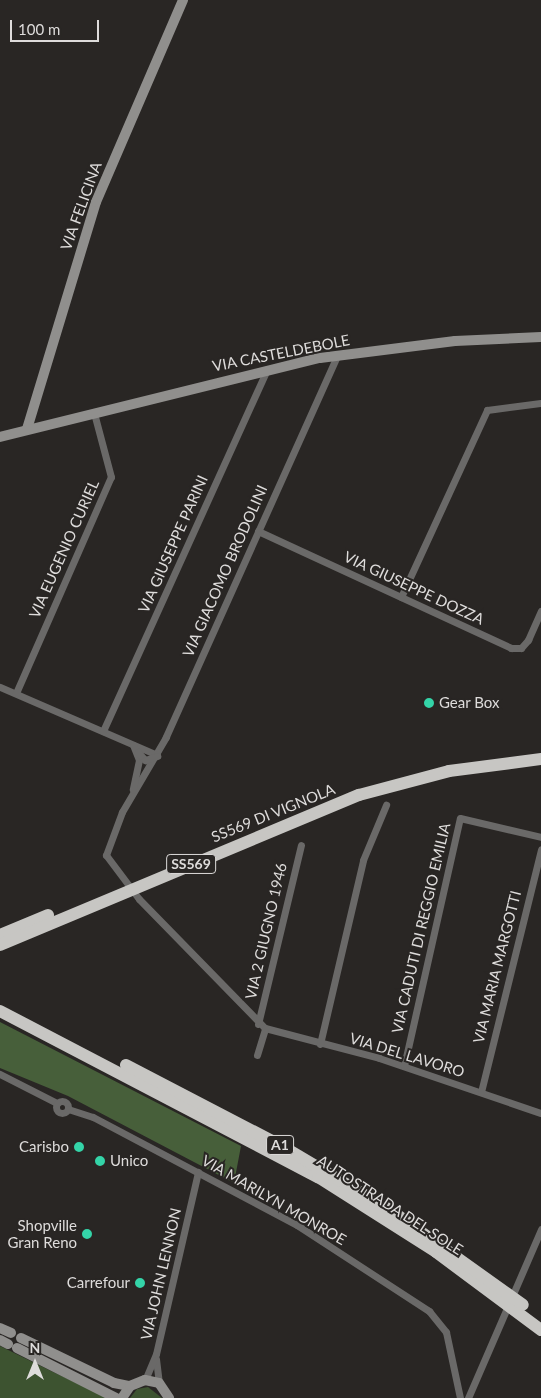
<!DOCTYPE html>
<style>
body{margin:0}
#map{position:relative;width:541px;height:1398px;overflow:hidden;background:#292624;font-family:Lato,sans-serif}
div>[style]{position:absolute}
.green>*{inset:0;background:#3d5330}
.forest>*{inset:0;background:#475f3a}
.street>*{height:7px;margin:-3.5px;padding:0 3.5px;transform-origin:3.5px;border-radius:3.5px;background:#6a6968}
.street>.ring{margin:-3.5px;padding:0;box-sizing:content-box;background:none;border:7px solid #6a6968;border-radius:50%}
.secondary>*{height:10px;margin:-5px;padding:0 5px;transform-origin:5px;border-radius:5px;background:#908f8d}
.highway>*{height:12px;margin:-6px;padding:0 6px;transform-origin:6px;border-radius:6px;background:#c7c6c3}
.dots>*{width:14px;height:14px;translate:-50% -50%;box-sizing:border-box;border:2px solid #292624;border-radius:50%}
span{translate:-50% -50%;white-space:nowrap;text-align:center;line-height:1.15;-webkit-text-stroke:4px #292624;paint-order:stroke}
.shield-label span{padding:1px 4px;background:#292624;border:1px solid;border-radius:4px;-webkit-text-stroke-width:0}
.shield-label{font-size:14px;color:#dedcdb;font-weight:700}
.street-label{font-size:15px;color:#dedcdb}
.poi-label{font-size:15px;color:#dedcdb}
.left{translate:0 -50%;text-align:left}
.right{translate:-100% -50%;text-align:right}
.north{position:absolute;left:10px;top:1338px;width:50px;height:50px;-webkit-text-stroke:4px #292624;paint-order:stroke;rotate:0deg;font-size:14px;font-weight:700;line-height:20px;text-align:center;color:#dedcdb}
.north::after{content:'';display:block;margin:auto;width:18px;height:22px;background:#dedcdb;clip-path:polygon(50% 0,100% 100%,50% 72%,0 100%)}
.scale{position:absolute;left:10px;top:20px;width:89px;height:22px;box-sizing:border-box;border:2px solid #dedcdb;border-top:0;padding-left:6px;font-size:15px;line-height:18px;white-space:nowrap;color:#dedcdb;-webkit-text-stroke:4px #292624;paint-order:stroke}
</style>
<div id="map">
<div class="green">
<i style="clip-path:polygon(0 1346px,51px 1371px,108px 1398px,0 1398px)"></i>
<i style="clip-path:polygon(148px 1387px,162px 1398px,130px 1398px,137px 1389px)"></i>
</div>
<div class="forest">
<i style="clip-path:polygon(0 1022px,241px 1146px,234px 1183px,68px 1096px,0 1068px)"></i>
</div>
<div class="street">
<i style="left:337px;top:356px;width:418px;rotate:114.2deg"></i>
<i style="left:166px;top:737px;width:87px;rotate:120.4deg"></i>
<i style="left:122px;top:812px;width:46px;rotate:110.4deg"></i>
<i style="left:106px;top:855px;width:55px;rotate:53.1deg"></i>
<i style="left:139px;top:899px;width:180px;rotate:45.7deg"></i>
<i style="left:265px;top:1028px;width:118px;rotate:14.7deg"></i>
<i style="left:379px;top:1058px;width:171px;rotate:18.8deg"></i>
<i style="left:258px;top:531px;width:279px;rotate:24.8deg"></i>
<i style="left:511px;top:648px;width:10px"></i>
<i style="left:521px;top:648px;width:11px;rotate:-49deg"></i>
<i style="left:528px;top:640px;width:32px;rotate:-66deg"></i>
<i style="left:401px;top:597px;width:206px;rotate:-65.3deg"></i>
<i style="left:487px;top:410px;width:54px;rotate:-7.4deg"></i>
<i style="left:0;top:687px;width:171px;rotate:23.4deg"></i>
<i style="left:16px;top:693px;width:236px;rotate:-66.3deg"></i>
<i style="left:111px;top:477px;width:66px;rotate:-104.9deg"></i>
<i style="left:103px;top:731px;width:397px;rotate:-65.6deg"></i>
<i style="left:133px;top:745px;width:16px;rotate:68deg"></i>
<i style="left:139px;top:760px;width:30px;rotate:102deg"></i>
<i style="left:138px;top:752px;width:11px;rotate:49deg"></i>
<i style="left:145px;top:760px;width:13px;rotate:-18deg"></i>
<i style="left:258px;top:1024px;width:184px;rotate:-76.5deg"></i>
<i style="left:320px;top:1044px;width:189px;rotate:-76.8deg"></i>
<i style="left:363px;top:860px;width:60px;rotate:-67.3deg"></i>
<i style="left:257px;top:1055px;width:28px;rotate:-73deg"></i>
<i style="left:404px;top:1066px;width:254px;rotate:-77.3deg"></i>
<i style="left:460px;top:818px;width:83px;rotate:13.2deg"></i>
<i style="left:0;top:1074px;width:64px;rotate:27deg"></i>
<i style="left:481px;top:1092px;width:250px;rotate:-76.1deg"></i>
<i class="ring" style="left:56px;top:1101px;width:5px;height:5px"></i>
<i style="left:68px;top:1109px;width:26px;rotate:18deg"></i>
<i style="left:93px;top:1117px;width:231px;rotate:27.9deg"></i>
<i style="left:297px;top:1225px;width:158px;rotate:33.1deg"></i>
<i style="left:429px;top:1311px;width:27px;rotate:51deg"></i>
<i style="left:446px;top:1332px;width:67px;rotate:78deg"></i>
<i style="left:156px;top:1359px;width:24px;rotate:83deg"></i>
<i style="left:145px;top:1380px;width:28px;rotate:-67deg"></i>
<i style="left:156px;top:1354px;width:187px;rotate:-77deg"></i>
<i style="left:468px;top:1398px;width:184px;rotate:-66.6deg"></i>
</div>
<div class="secondary">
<i style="left:27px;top:429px;width:237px;rotate:-73.1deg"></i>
<i style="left:96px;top:202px;width:220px;rotate:-66.7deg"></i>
<i style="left:0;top:437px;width:330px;rotate:-13.9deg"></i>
<i style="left:320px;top:358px;width:136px;rotate:-7.2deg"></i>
<i style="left:455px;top:341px;width:86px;rotate:-2.7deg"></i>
<i style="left:0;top:1328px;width:12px;rotate:24deg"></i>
<i style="left:21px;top:1338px;width:103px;rotate:25.8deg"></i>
<i style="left:114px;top:1383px;width:16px;rotate:11deg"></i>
<i style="left:0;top:1340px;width:9px;rotate:27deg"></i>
<i style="left:17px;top:1348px;width:111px;rotate:26.8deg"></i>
<i style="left:122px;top:1398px;width:14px;rotate:-56deg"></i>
<i style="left:130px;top:1386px;width:16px;rotate:-22deg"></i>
<i style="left:145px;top:1380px;width:14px;rotate:12deg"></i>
<i style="left:159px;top:1383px;width:18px;rotate:56deg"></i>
</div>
<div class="highway">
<i style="left:0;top:935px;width:52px;rotate:-22.6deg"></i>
<i style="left:0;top:945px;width:389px;rotate:-22.7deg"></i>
<i style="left:359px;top:795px;width:93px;rotate:-14.9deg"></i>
<i style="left:449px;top:771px;width:93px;rotate:-7.4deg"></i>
<i style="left:0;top:1011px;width:359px;rotate:27.6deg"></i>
<i style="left:318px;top:1177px;width:140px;rotate:32.4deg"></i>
<i style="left:436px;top:1252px;width:131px;rotate:36.6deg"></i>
<i style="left:126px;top:1065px;width:174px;rotate:27.5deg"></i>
<i style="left:280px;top:1145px;width:128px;rotate:30.6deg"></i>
<i style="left:390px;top:1210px;width:163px;rotate:35.5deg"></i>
</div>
<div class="dots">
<i style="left:429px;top:703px;background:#34d4a8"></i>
<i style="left:79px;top:1147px;background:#34d4a8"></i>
<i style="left:100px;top:1161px;background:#34d4a8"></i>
<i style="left:87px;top:1234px;background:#34d4a8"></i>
<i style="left:140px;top:1283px;background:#34d4a8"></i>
</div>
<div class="shield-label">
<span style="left:191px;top:864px">SS569</span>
<span style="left:280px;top:1145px">A1</span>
</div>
<div class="street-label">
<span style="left:81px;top:206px;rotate:-70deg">VIA FELICINA</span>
<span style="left:281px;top:353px;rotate:-11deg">VIA CASTELDEBOLE</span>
<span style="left:173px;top:544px;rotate:-66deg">VIA GIUSEPPE PARINI</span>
<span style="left:64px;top:549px;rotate:-66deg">VIA EUGENIO CURIEL</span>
<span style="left:225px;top:571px;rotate:-66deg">VIA GIACOMO BRODOLINI</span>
<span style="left:414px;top:588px;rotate:25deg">VIA GIUSEPPE DOZZA</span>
<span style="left:273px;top:813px;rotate:-22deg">SS569 DI VIGNOLA</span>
<span style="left:421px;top:928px;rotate:-77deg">VIA CADUTI DI REGGIO EMILIA</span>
<span style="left:266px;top:931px;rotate:-77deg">VIA 2 GIUGNO 1946</span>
<span style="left:497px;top:967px;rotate:-76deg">VIA MARIA MARGOTTI</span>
<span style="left:407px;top:1055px;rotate:17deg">VIA DEL LAVORO</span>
<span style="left:274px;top:1200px;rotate:30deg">VIA MARILYN MONROE</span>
<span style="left:390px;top:1205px;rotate:33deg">AUTOSTRADA DEL SOLE</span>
<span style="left:161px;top:1274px;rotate:-77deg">VIA JOHN LENNON</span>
</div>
<div class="poi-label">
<span class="left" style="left:439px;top:703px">Gear Box</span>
<span class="right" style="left:69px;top:1147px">Carisbo</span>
<span class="left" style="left:110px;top:1161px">Unico</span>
<span class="right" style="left:77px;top:1234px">Shopville<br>Gran Reno</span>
<span class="right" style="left:130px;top:1283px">Carrefour</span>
</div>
<div class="north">N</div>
<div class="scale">100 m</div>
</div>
